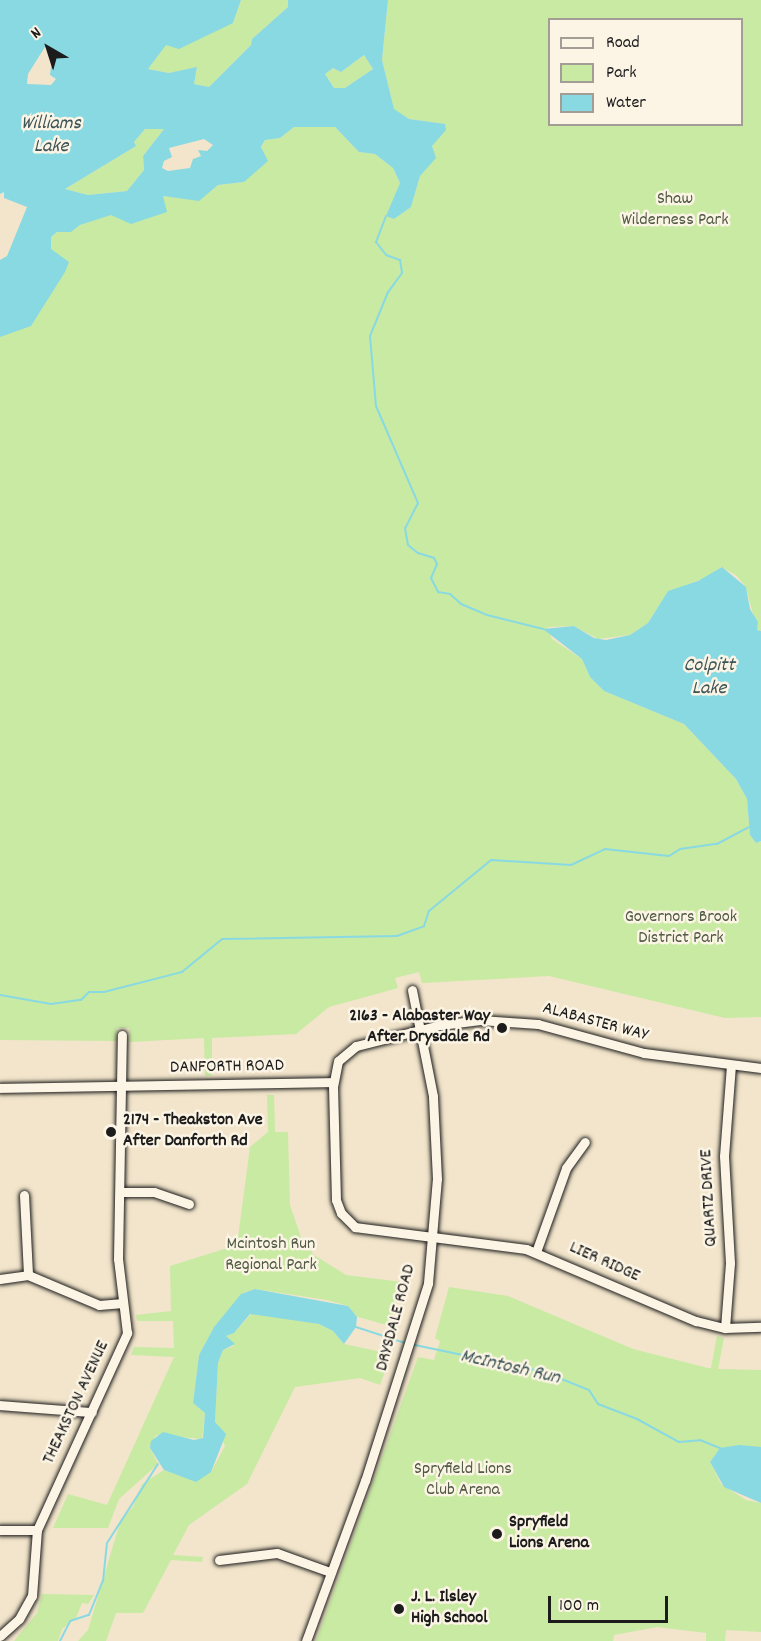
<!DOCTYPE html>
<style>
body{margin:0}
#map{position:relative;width:761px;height:1641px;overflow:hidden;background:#f2e5cb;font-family:Dekko,sans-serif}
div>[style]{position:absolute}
.green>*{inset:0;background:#c8eaa3}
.water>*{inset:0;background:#89d9e3}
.stream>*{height:2px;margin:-1px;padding:0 1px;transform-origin:1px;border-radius:1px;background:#89d9e3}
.roads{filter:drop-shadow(0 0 2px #1c1c1c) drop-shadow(0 0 2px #1c1c1c)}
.minor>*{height:9px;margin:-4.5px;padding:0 4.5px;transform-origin:4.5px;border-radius:4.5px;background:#fcf5e5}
.dots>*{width:16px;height:16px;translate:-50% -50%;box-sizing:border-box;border:3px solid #fcf5e5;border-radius:50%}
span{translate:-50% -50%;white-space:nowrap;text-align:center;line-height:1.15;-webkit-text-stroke:5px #fcf5e5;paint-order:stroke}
.park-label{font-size:18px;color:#505a44}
.poi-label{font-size:18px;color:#1c1c1c;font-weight:700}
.right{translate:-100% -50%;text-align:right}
.left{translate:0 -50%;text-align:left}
.street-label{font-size:18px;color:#1c1c1c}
.water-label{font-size:20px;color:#3d5558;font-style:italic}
.legend{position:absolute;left:548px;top:18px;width:195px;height:108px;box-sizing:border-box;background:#fcf5e5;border:2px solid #a29e95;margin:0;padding:8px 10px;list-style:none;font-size:18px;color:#1c1c1c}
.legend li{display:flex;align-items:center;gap:12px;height:30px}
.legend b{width:30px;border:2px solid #a29e95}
.north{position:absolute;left:18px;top:18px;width:60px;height:60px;-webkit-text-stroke:4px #fcf5e5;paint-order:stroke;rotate:321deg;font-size:16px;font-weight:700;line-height:24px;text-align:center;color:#1c1c1c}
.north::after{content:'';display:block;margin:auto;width:21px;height:27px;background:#1c1c1c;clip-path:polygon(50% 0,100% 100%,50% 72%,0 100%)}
.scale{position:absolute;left:548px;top:1596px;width:120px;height:27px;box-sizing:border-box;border:3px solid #1c1c1c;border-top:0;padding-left:8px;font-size:18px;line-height:21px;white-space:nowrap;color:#1c1c1c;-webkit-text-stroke:4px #fcf5e5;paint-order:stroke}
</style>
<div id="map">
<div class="green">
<i style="clip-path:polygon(241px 0,288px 0,288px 7px,252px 39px,251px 45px,209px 87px,194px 84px,197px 68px,169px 73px,148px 69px,166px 44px,233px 23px)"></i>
<i style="clip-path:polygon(evenodd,388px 0,761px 0,761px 631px,757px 630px,746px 587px,736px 575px,721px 567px,712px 575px,667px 593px,648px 623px,630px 635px,598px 639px,574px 626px,547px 627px,552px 639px,582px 659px,590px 677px,604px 691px,684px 724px,736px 779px,747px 799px,750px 835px,756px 843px,761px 841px,761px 1017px,725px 1018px,549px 976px,422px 983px,419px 972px,395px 978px,398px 988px,329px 1007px,296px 1034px,212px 1038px,212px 1076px,205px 1076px,204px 1038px,130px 1042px,129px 1028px,117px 1028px,116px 1041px,0 1040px,0 283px,57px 232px,71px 232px,80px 225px,162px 196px,199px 200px,218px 185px,244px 182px,265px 140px,280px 138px,294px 127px,335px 127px,359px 152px,375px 154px,393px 168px,400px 183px,394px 219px,411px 207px,420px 176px,435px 158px,432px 146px,444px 124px,409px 119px,394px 110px,382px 60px,388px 0,550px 20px,742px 20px,742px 124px,550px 124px,550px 20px)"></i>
<i style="clip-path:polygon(364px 55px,373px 69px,345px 88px,334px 88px,325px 74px,333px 68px,341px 72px)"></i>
<i style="clip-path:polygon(145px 129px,164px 129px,143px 156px,144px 170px,127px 191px,88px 195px,65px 189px,136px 146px,134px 142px)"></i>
<i style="clip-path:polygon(267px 1095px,274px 1095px,275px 1132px,288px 1132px,290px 1205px,302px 1240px,314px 1255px,346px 1275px,402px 1282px,390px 1326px,355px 1316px,348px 1306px,327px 1300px,255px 1289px,243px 1293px,214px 1327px,199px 1355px,193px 1403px,205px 1413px,202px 1439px,156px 1435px,150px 1448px,158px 1464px,119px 1499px,108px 1528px,53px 1528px,68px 1494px,107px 1505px,174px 1357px,131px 1355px,134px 1347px,174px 1348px,173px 1321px,137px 1321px,136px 1315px,171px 1311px,170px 1266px,237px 1245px,250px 1147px,268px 1132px)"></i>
<i style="clip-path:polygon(449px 1287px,508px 1296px,633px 1349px,708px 1368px,711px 1368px,717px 1336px,724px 1338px,718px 1369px,761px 1370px,761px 1447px,720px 1448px,710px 1462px,721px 1484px,746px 1500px,761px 1503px,761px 1632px,726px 1630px,725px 1641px,706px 1641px,706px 1633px,657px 1627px,614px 1635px,613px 1641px,316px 1641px,418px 1357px,434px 1360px,440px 1341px,435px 1338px)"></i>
<i style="clip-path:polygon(252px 1313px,319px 1324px,333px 1331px,344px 1344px,391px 1354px,380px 1385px,360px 1378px,295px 1387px,247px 1484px,189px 1525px,173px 1555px,203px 1557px,202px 1562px,171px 1560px,143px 1613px,116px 1613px,106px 1641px,78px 1641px,88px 1630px,121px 1519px,133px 1507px,142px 1484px,164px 1470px,192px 1480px,211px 1472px,225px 1446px,215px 1422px,218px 1363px,223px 1350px,234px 1346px,226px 1336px,234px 1333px)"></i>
<i style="clip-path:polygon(42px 1594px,94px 1595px,88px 1604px,82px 1603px,76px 1618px,62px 1629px,58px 1641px,14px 1641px,37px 1613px)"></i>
</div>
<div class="water">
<i style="clip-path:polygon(evenodd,0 0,241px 0,233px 23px,179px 49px,166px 45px,148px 69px,169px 73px,197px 67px,194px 84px,209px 87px,251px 45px,252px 39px,288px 7px,288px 0,388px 0,382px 60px,394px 109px,409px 119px,445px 124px,446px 130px,432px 146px,436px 158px,420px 176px,411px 207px,394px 219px,386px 216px,400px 183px,393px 168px,375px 154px,359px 152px,335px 127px,294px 127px,280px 138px,265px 140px,261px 147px,268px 161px,244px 182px,218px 185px,199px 201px,163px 196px,167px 212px,131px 224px,111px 215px,80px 225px,71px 232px,57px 232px,51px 237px,51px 249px,69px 262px,65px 272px,31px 326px,0 337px,0 260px,7px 256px,27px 207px,4px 198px,4px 192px,0 194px,0 0,45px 47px,53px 49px,50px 75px,56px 79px,51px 85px,27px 84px,28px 74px,45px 47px,0 0,364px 55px,373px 69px,345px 88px,334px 88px,325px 74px,333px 68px,341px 72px,364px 55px,0 0,145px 129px,164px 129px,143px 156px,144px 170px,127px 191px,88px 195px,65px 189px,136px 146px,134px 142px,145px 129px,0 0,204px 139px,213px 145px,207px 151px,198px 150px,201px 156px,193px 159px,190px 168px,168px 171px,162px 168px,164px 161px,172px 157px,169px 148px,204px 139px)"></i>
<i style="clip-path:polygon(722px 567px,746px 587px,750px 609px,758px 622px,757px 630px,761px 631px,761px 841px,756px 843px,750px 835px,747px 799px,736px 779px,684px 724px,604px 691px,590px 677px,582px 659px,543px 629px,574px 626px,594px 638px,606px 640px,630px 635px,648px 623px,668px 591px,698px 581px)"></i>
<i style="clip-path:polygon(255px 1289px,348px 1306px,357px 1317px,356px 1327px,344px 1344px,333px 1331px,319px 1324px,250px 1314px,234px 1333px,226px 1336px,235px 1344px,223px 1350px,218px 1363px,215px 1422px,226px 1434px,211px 1472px,196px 1482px,164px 1470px,150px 1448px,151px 1441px,163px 1432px,194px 1440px,203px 1438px,205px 1413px,193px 1403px,199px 1355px,214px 1327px,241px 1294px)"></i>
<i style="clip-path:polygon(739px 1445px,761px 1447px,761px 1503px,724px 1487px,710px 1462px,720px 1448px)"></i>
</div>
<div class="stream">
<i style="left:386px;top:216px;width:28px;rotate:111deg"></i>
<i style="left:376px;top:242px;width:16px;rotate:52deg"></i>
<i style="left:386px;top:255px;width:15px;rotate:20deg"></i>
<i style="left:400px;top:260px;width:13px;rotate:81deg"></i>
<i style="left:402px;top:273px;width:24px;rotate:126deg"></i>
<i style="left:388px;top:292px;width:48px;rotate:112.2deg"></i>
<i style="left:370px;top:336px;width:70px;rotate:85.1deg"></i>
<i style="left:376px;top:406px;width:106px;rotate:66.6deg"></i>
<i style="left:418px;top:503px;width:28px;rotate:117deg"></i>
<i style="left:405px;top:528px;width:17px;rotate:80deg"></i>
<i style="left:408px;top:545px;width:13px;rotate:39deg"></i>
<i style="left:418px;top:553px;width:17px;rotate:17deg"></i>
<i style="left:434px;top:558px;width:7px;rotate:63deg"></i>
<i style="left:437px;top:564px;width:15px;rotate:113deg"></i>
<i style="left:431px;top:578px;width:16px;rotate:63deg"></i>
<i style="left:438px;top:592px;width:12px;rotate:9deg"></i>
<i style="left:450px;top:594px;width:15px;rotate:42deg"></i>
<i style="left:461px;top:604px;width:28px;rotate:23deg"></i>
<i style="left:487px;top:615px;width:58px;rotate:14deg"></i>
<i style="left:0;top:995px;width:52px;rotate:10deg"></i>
<i style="left:51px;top:1004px;width:30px;rotate:-8deg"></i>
<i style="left:81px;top:1000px;width:11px;rotate:-45deg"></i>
<i style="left:89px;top:992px;width:15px"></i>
<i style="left:104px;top:992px;width:81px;rotate:-14.4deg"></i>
<i style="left:182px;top:972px;width:52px;rotate:-39.5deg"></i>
<i style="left:222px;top:939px;width:175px;rotate:-1deg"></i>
<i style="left:397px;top:936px;width:29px;rotate:-20deg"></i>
<i style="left:424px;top:926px;width:16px;rotate:-72deg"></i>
<i style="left:429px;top:911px;width:80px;rotate:-39.4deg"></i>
<i style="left:491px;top:860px;width:80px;rotate:3.6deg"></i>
<i style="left:571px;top:865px;width:38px;rotate:-25deg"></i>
<i style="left:605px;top:849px;width:64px;rotate:6.2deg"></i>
<i style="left:669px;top:856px;width:13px;rotate:-32deg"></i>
<i style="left:680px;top:849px;width:37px;rotate:-8deg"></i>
<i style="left:717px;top:844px;width:36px;rotate:-28deg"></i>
<i style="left:356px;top:1327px;width:52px;rotate:18.1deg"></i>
<i style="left:410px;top:1344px;width:137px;rotate:11.8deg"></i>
<i style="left:544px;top:1372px;width:48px;rotate:21.8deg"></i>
<i style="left:589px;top:1390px;width:17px;rotate:57deg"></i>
<i style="left:598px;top:1404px;width:42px;rotate:21deg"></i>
<i style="left:637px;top:1419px;width:48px;rotate:28.7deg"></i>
<i style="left:679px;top:1442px;width:21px;rotate:-5deg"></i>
<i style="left:700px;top:1440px;width:22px;rotate:22deg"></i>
<i style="left:60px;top:1641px;width:22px;rotate:-63deg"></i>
<i style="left:70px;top:1621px;width:20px;rotate:-18deg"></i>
<i style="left:89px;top:1615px;width:37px;rotate:-68deg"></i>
<i style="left:103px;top:1581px;width:38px;rotate:-84deg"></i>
<i style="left:107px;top:1543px;width:94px;rotate:-57.2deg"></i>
</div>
<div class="roads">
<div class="minor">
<i style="left:761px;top:1068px;width:118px;rotate:-172.7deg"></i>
<i style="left:644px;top:1053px;width:110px;rotate:-164.7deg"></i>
<i style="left:538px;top:1024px;width:58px;rotate:-176.1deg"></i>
<i style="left:480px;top:1020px;width:40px;rotate:172.9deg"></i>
<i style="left:440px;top:1025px;width:87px;rotate:166deg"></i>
<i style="left:356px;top:1046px;width:23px;rotate:140deg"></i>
<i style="left:338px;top:1061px;width:25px;rotate:101deg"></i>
<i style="left:333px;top:1086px;width:114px;rotate:88.5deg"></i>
<i style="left:336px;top:1200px;width:14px;rotate:69deg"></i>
<i style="left:341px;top:1213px;width:20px;rotate:45deg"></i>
<i style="left:355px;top:1227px;width:172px;rotate:7.3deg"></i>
<i style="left:526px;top:1249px;width:185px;rotate:23deg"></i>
<i style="left:696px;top:1321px;width:30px;rotate:14deg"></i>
<i style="left:725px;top:1328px;width:36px;rotate:-2deg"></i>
<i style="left:0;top:1088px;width:333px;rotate:-1deg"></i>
<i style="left:121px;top:1192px;width:33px"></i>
<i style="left:154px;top:1192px;width:37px;rotate:19deg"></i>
<i style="left:24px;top:1195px;width:80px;rotate:87.1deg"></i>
<i style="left:536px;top:1252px;width:89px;rotate:-70.3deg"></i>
<i style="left:566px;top:1168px;width:32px;rotate:-54deg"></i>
<i style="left:0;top:1279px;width:28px;rotate:-8deg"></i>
<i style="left:28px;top:1275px;width:77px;rotate:22.9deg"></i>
<i style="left:99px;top:1305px;width:24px;rotate:-5deg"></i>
<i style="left:725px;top:1328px;width:65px;rotate:-85.6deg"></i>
<i style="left:730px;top:1263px;width:107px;rotate:-93.2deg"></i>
<i style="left:724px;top:1156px;width:90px;rotate:-85.6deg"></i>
<i style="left:0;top:1405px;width:92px;rotate:4.4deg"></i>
<i style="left:0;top:1530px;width:37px"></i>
<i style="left:219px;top:1560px;width:58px;rotate:-6.9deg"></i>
<i style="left:277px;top:1553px;width:56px;rotate:19.7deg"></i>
<i style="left:0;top:1636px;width:25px;rotate:-42deg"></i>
<i style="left:19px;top:1619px;width:26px;rotate:-61deg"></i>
<i style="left:32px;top:1596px;width:66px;rotate:-85.7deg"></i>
<i style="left:37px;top:1530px;width:217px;rotate:-65.4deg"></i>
<i style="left:127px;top:1333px;width:75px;rotate:-96.9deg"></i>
<i style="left:118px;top:1259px;width:224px;rotate:-89deg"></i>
<i style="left:306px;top:1641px;width:171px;rotate:-69.8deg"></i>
<i style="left:365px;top:1481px;width:208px;rotate:-72.3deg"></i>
<i style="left:428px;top:1283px;width:104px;rotate:-85.1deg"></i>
<i style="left:437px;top:1179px;width:83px;rotate:-92.8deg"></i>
<i style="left:433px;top:1096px;width:108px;rotate:-101.2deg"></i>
</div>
</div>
<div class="dots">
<i style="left:502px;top:1028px;background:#1c1c1c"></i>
<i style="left:111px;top:1132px;background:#1c1c1c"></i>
<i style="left:497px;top:1534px;background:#1c1c1c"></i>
<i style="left:399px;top:1609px;background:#1c1c1c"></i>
</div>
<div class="park-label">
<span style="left:675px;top:211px">Shaw<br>Wilderness Park</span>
<span style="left:681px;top:929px">Governors Brook<br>District Park</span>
<span style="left:271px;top:1256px">Mcintosh Run<br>Regional Park</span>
<span style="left:463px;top:1481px">Spryfield Lions<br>Club Arena</span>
</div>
<div class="poi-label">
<span class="right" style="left:490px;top:1028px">2163 - Alabaster Way<br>After Drysdale Rd</span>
<span class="left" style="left:123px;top:1132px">2174 - Theakston Ave<br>After Danforth Rd</span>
<span class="left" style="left:509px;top:1534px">Spryfield<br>Lions Arena</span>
<span class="left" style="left:411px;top:1609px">J. L. Ilsley<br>High School</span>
</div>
<div class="street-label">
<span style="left:595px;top:1023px;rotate:15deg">ALABASTER WAY</span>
<span style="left:227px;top:1068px;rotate:-1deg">DANFORTH ROAD</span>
<span style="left:710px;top:1198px;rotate:-93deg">QUARTZ DRIVE</span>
<span style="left:604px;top:1263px;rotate:24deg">LIER RIDGE</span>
<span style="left:397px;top:1318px;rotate:-75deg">DRYSDALE ROAD</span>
<span style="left:77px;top:1403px;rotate:-65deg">THEAKSTON AVENUE</span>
</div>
<div class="water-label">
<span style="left:51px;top:136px">Williams<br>Lake</span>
<span style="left:709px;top:678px">Colpitt<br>Lake</span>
<span style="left:510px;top:1368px;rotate:13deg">McIntosh Run</span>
</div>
<ul class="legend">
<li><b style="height:8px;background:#fcf5e5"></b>Road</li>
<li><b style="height:16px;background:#c8eaa3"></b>Park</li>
<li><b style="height:16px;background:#89d9e3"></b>Water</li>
</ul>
<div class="north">N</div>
<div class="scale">100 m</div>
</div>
